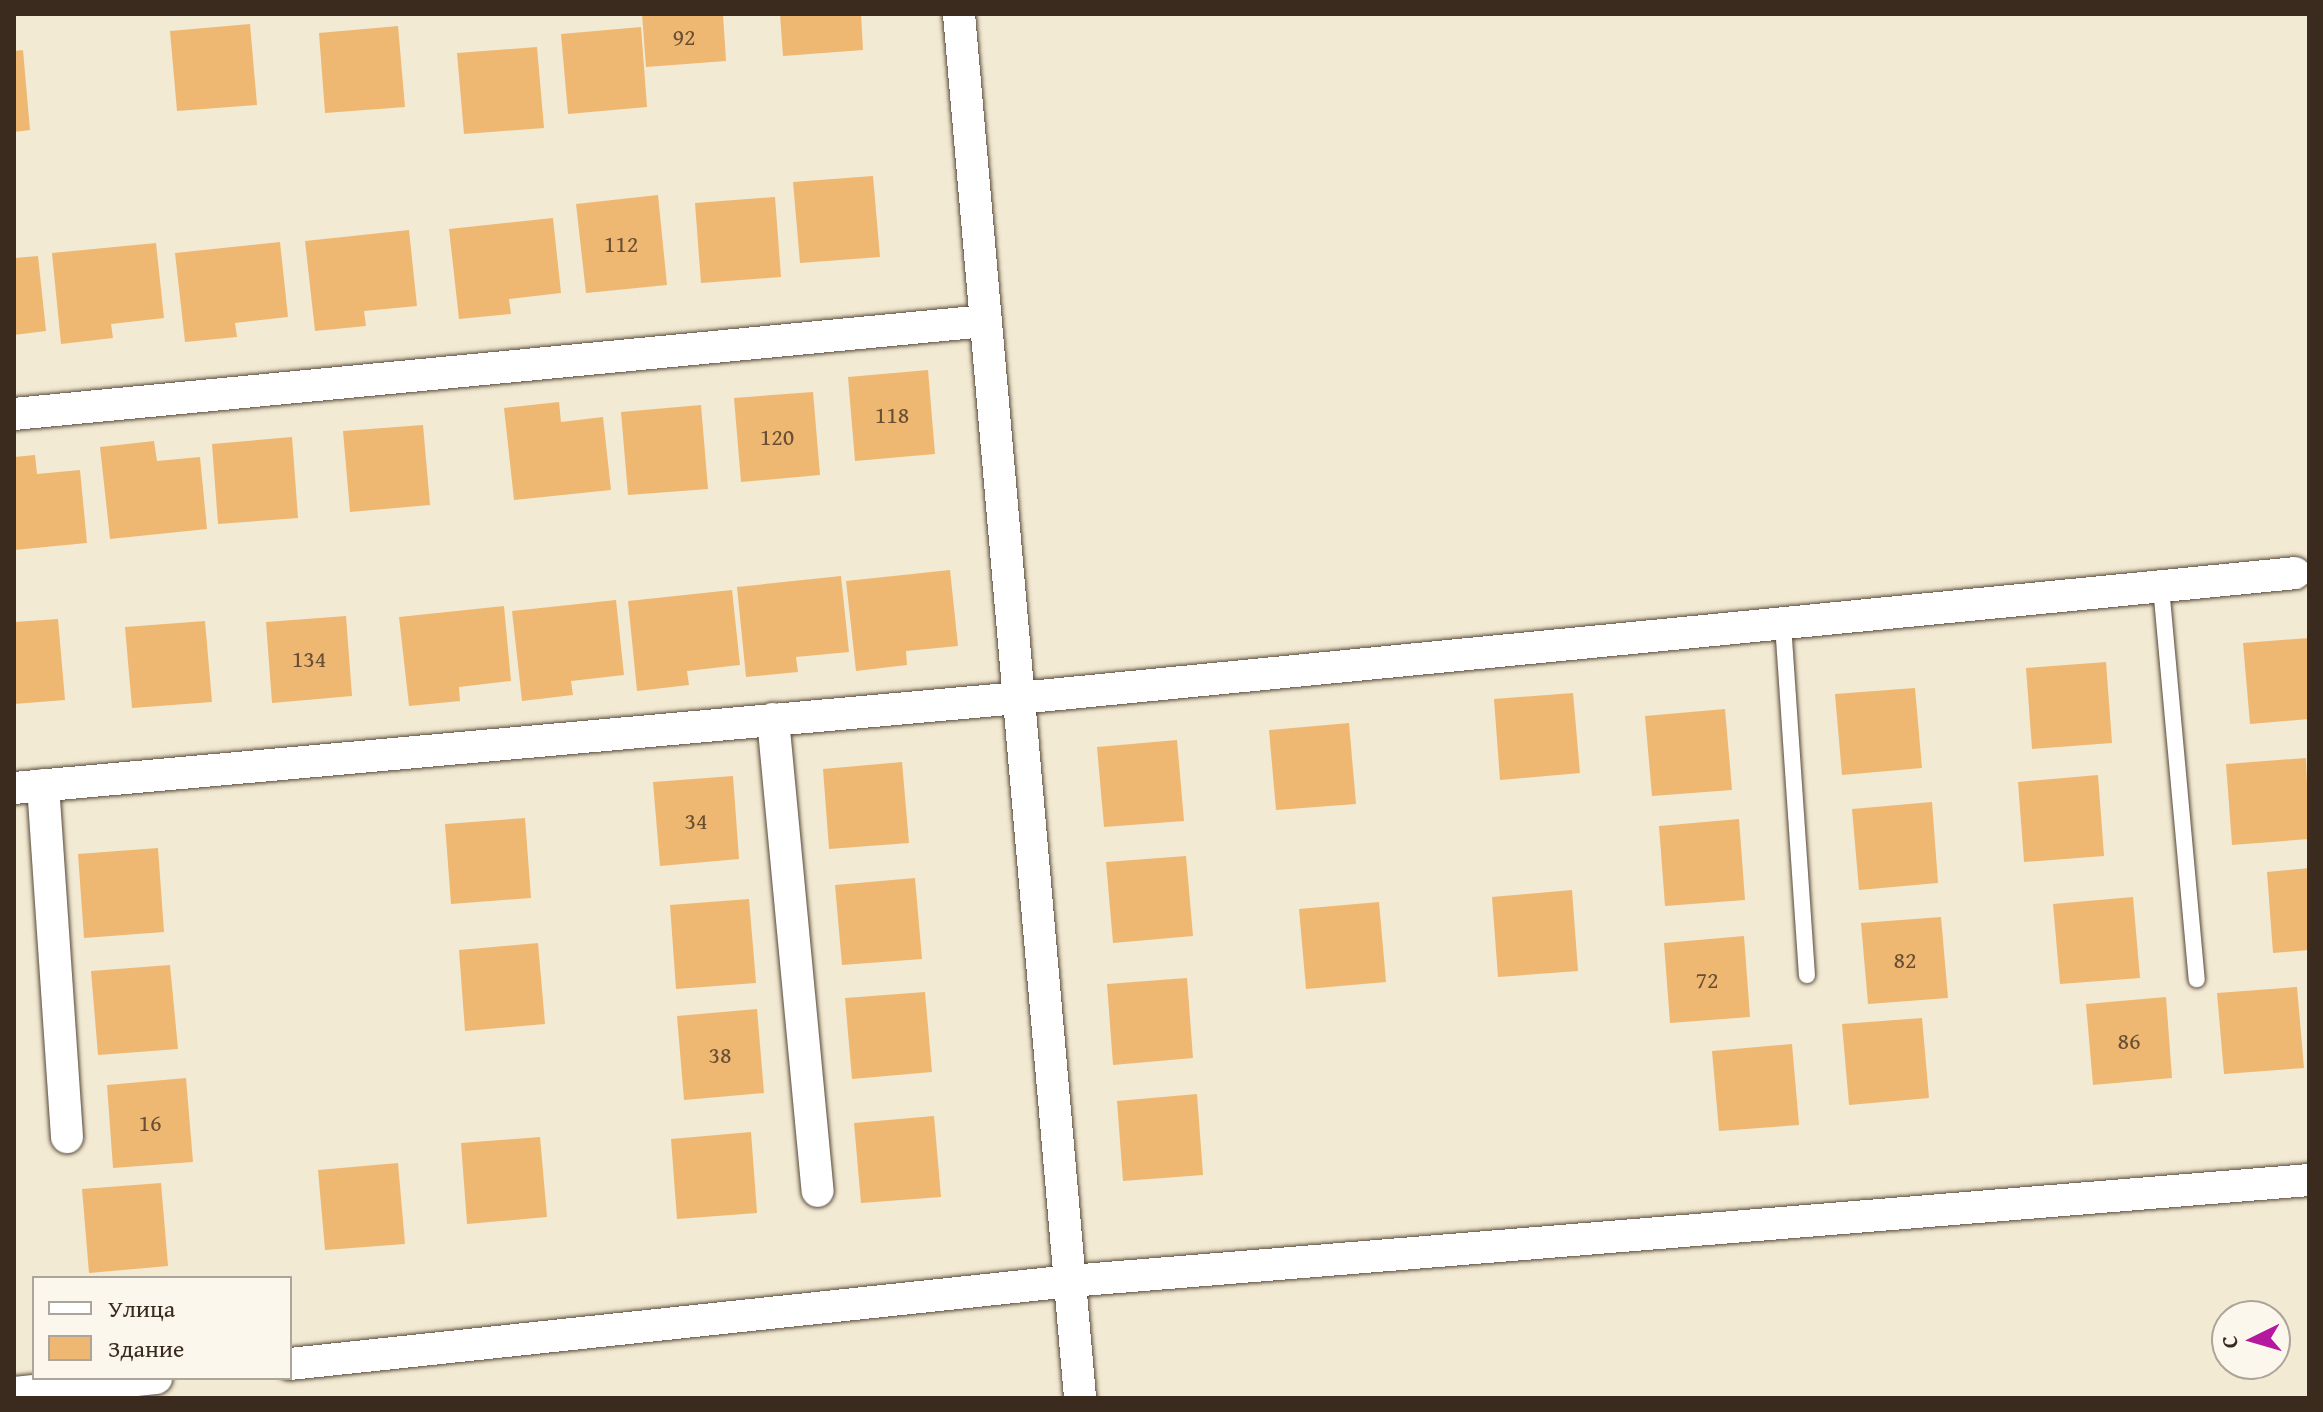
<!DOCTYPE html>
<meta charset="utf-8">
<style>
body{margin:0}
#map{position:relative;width:2323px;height:1412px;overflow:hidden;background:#f3ead3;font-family:"Gentium Book Plus",serif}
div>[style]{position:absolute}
.building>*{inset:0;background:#eeb873}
.roads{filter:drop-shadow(0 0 2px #574739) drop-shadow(0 0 2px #574739)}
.service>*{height:16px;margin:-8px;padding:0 8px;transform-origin:8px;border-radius:8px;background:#fff}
.minor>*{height:32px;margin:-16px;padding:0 16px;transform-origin:16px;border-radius:16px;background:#fff}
span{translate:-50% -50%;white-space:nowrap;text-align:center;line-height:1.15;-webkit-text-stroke:7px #fbf7ec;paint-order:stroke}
.number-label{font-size:24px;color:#684e33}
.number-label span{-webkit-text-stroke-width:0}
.frame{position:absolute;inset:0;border:16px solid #3b2a1e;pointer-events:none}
.legend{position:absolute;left:32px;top:1276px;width:260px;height:104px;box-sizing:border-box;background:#fbf7ec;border:2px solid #aea59a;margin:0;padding:10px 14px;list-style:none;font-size:24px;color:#3b2a1e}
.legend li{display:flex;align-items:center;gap:16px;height:40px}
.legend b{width:40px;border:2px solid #aea59a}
.north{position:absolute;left:2211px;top:1300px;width:80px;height:80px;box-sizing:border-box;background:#fbf7ec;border:2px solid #aea59a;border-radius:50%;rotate:265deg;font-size:22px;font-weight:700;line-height:32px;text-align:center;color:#3b2a1e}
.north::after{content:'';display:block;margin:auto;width:28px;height:36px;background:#b5179e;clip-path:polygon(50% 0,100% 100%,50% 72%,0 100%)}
</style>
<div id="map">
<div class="building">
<i style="clip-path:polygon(642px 14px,723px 14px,726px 61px,646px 67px)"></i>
<i style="clip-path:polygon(780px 14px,861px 14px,863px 50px,783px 56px)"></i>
<i style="clip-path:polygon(250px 24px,257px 105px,177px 111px,170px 31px)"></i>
<i style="clip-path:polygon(398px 26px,405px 107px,325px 113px,319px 33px)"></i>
<i style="clip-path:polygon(641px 27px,647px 107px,568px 114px,561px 34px)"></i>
<i style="clip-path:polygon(537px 47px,544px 128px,464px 134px,457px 53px)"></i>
<i style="clip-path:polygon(23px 50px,30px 130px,14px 132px,14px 51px)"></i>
<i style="clip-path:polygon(873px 176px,880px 257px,800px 263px,793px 182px)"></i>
<i style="clip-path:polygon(658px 195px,667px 285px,586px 293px,576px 204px)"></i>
<i style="clip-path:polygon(775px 197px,781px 277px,701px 283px,695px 203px)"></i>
<i style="clip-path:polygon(553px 218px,561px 293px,509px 299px,511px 314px,459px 319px,449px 229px)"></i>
<i style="clip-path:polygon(409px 230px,417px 306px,364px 311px,366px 326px,315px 331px,305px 241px)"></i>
<i style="clip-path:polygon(280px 242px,288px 317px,235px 323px,237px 337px,185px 342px,175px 253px)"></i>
<i style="clip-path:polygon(156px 243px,164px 318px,111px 324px,113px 338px,61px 344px,52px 253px)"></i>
<i style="clip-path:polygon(38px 256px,46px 331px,14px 335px,14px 258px)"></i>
<i style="clip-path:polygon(928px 370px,935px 454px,855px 461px,848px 377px)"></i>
<i style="clip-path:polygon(813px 392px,820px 475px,741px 482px,734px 398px)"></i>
<i style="clip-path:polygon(559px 402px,561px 422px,603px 417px,611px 490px,514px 500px,504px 408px)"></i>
<i style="clip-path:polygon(701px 405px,708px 489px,628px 495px,621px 412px)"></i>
<i style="clip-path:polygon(423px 425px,430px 505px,350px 512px,343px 431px)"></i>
<i style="clip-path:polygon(292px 437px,298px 518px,218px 524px,212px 444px)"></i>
<i style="clip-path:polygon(154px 441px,157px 461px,200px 457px,207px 529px,110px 539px,100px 447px)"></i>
<i style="clip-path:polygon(35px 455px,37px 474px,80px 470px,87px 543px,14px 550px,14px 457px)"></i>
<i style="clip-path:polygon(950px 570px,958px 646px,906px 651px,907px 665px,856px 671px,846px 581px)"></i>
<i style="clip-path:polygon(841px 576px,849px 652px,796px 657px,798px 672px,746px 677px,737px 587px)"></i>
<i style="clip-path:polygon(732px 590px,740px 665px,687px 671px,689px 685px,637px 691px,628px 601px)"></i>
<i style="clip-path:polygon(616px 600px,624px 675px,571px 681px,573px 695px,522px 701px,512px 611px)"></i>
<i style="clip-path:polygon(504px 606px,511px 681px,459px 687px,460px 701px,409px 706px,399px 617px)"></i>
<i style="clip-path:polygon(346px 616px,352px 696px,272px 703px,266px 622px)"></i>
<i style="clip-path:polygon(58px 619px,65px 700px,14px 704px,14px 622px)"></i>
<i style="clip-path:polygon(205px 621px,212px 702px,132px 708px,125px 627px)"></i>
<i style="clip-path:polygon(2309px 638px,2309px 719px,2250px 724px,2243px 643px)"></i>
<i style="clip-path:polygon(2106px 662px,2112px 743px,2032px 749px,2026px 668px)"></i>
<i style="clip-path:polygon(1915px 688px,1922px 768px,1842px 775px,1835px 694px)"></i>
<i style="clip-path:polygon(1573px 693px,1580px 773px,1500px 780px,1494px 699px)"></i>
<i style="clip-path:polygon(1725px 709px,1732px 790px,1652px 796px,1645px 716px)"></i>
<i style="clip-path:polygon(1349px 723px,1356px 804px,1276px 810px,1269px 730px)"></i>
<i style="clip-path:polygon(1177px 740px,1184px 821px,1104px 827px,1097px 747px)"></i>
<i style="clip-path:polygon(2306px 758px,2309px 839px,2232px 845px,2226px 764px)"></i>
<i style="clip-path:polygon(902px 762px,909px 843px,829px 849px,823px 769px)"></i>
<i style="clip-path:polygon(2098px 775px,2104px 856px,2024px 862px,2018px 782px)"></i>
<i style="clip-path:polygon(733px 776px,739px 859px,660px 866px,653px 782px)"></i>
<i style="clip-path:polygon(1932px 802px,1938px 883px,1859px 890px,1852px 809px)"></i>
<i style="clip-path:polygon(525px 818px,531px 898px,451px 904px,445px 824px)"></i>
<i style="clip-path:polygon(1739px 819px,1745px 900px,1665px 906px,1659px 826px)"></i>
<i style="clip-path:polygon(158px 848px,164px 932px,84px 938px,78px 854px)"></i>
<i style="clip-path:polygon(1186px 856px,1193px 936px,1113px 943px,1106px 862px)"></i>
<i style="clip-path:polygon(2309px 868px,2309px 950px,2273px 953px,2267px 872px)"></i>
<i style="clip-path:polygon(915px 878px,922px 959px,842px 965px,835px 885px)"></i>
<i style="clip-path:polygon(1572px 890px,1578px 971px,1498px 977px,1492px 897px)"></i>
<i style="clip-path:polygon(2133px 897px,2140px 978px,2060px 984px,2053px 904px)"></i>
<i style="clip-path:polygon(749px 899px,756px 983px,676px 989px,670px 905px)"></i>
<i style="clip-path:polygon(1379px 902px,1386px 982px,1306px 989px,1299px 909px)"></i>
<i style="clip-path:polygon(1941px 917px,1948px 998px,1868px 1004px,1861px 923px)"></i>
<i style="clip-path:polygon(1744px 936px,1750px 1017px,1670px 1023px,1664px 943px)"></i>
<i style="clip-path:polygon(538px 943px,545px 1024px,465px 1031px,459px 950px)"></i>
<i style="clip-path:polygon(170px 965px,178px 1049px,98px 1055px,91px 971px)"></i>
<i style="clip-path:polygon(1187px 978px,1193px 1058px,1113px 1065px,1107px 984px)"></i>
<i style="clip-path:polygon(2297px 987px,2304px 1068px,2224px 1074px,2217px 993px)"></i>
<i style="clip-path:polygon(925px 992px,932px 1072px,852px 1079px,845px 998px)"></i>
<i style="clip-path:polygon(2166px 997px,2172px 1078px,2093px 1085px,2086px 1004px)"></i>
<i style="clip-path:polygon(757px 1009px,764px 1093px,684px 1100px,677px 1016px)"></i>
<i style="clip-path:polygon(1922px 1018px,1929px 1098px,1849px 1105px,1842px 1024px)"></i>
<i style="clip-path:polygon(1792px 1044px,1799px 1125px,1719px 1131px,1712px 1051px)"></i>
<i style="clip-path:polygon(186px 1078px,193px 1162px,113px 1168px,107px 1085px)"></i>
<i style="clip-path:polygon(1197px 1094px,1203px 1175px,1123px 1181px,1117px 1101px)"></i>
<i style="clip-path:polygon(934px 1116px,941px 1197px,861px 1203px,854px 1123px)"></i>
<i style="clip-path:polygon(751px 1132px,757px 1213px,677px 1219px,671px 1139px)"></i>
<i style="clip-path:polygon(540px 1137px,547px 1217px,467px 1224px,461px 1143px)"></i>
<i style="clip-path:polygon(398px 1163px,405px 1244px,325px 1250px,318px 1170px)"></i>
<i style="clip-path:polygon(161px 1183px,168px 1266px,89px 1273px,82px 1189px)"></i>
</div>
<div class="roads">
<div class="service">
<i style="left:2161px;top:587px;width:394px;rotate:84.8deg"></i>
<i style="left:1783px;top:624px;width:352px;rotate:86.1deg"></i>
</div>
<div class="minor">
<i style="left:959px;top:14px;width:1389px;rotate:85deg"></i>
<i style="left:14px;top:414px;width:976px;rotate:-5.47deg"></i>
<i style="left:773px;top:719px;width:474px;rotate:84.6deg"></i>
<i style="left:43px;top:785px;width:353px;rotate:86.1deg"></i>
<i style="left:14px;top:788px;width:1009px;rotate:-5.12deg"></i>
<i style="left:1019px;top:698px;width:1282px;rotate:-5.59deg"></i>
<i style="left:290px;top:1364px;width:784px;rotate:-6.07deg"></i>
<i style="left:1070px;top:1281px;width:1243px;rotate:-4.66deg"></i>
<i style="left:14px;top:1393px;width:143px;rotate:-6deg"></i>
</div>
</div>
<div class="number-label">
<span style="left:684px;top:37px">92</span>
<span style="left:621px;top:244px">112</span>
<span style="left:892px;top:415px">118</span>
<span style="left:777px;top:437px">120</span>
<span style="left:309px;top:659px">134</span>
<span style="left:696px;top:821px">34</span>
<span style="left:1905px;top:960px">82</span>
<span style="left:1707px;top:980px">72</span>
<span style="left:2129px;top:1041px">86</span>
<span style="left:720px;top:1055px">38</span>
<span style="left:150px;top:1123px">16</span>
</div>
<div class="frame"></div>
<ul class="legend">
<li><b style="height:10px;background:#fff"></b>Улица</li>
<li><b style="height:22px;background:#eeb873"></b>Здание</li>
</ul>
<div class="north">С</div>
</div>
